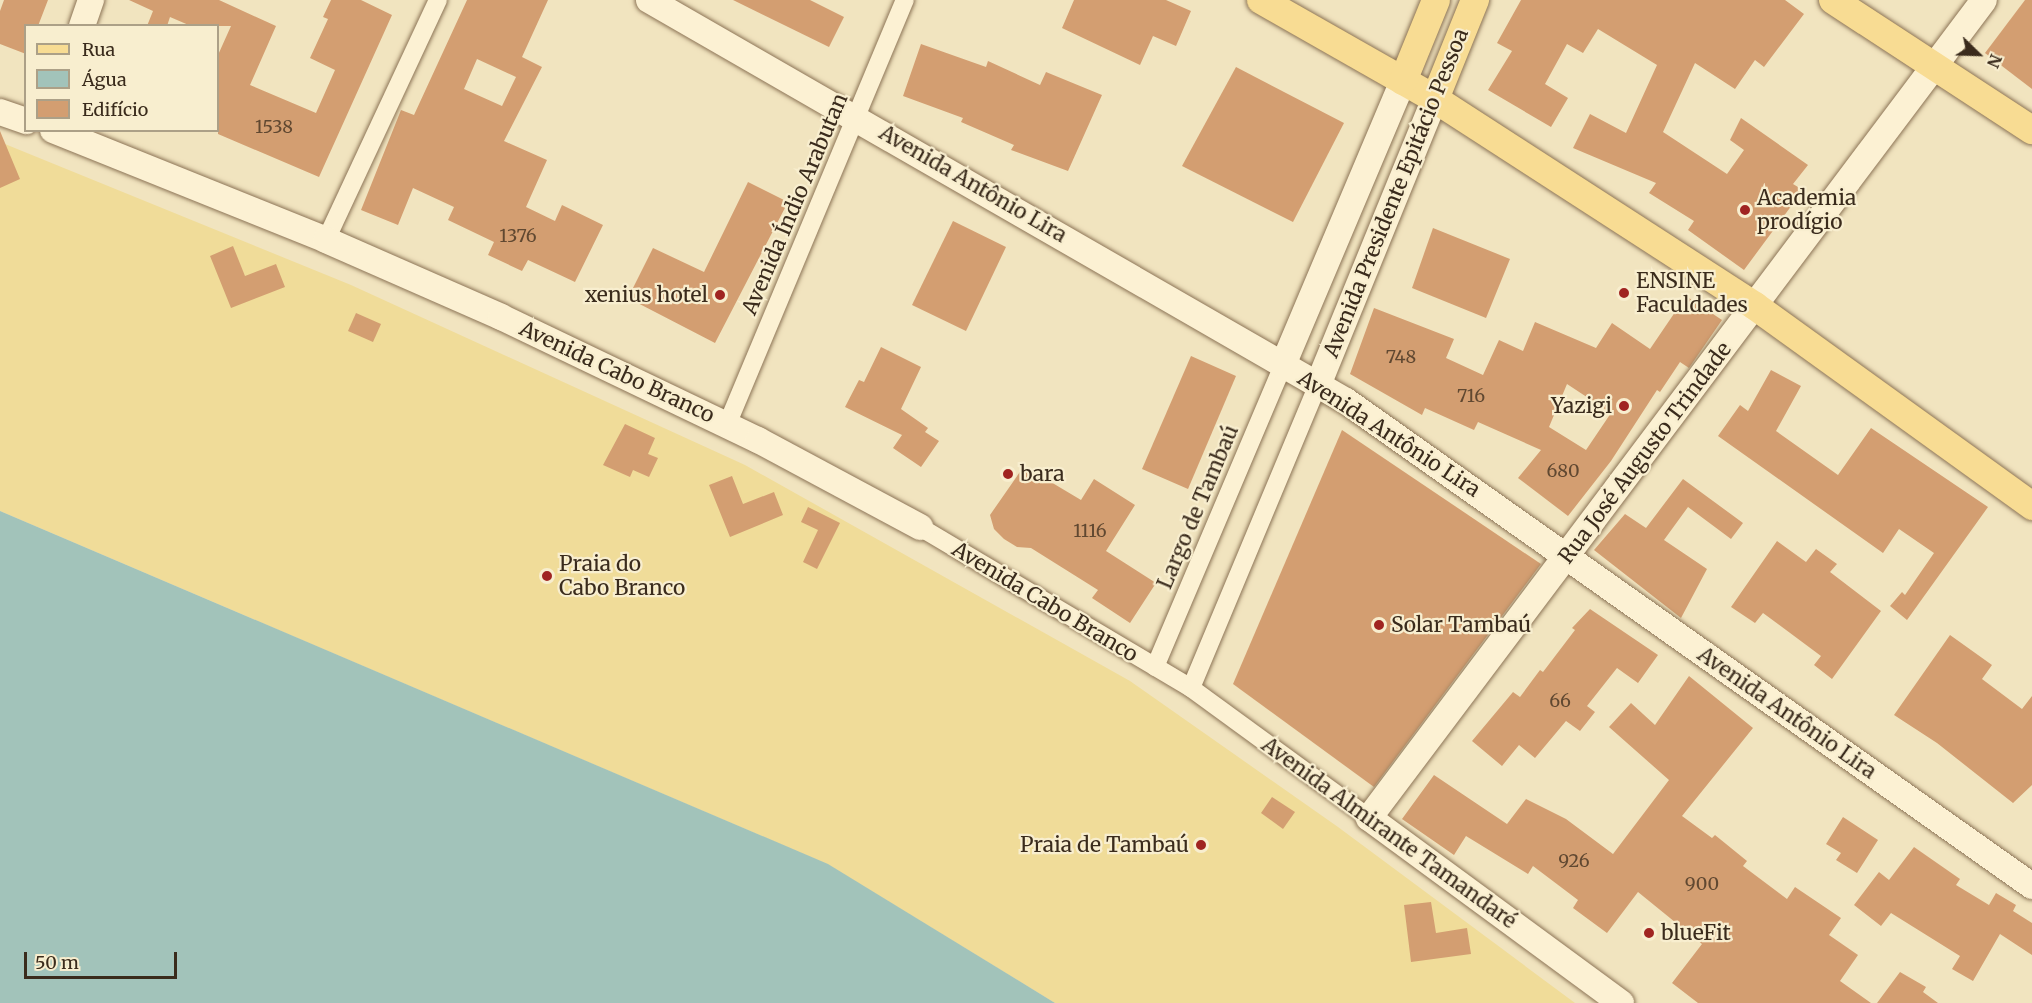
<!DOCTYPE html>
<meta charset="utf-8">
<style>
body{margin:0}
#map{position:relative;width:2032px;height:1003px;overflow:hidden;background:#f1e4bf;font-family:Merriweather,serif}
div>[style]{position:absolute}
.sand>*{inset:0;background:#f0dc99}
.water>*{inset:0;background:#a2c3ba}
.building>*{inset:0;background:#d39e71}
.roads{filter:drop-shadow(0 0 2px #8c7456) drop-shadow(0 0 2px #8c7456)}
.street>*{height:18px;margin:-9px;padding:0 9px;transform-origin:9px;border-radius:9px;background:#fcf1d3}
.secondary>*{height:26px;margin:-13px;padding:0 13px;transform-origin:13px;border-radius:13px;background:#fcf1d3}
.primary>*{height:28px;margin:-14px;padding:0 14px;transform-origin:14px;border-radius:14px;background:#f8dc93}
.dots>*{width:16px;height:16px;translate:-50% -50%;box-sizing:border-box;border:3px solid #f8eecf;border-radius:50%}
span{translate:-50% -50%;white-space:nowrap;text-align:center;line-height:1.15;-webkit-text-stroke:4.5px #f8eecf;paint-order:stroke}
.number-label{font-size:18px;color:#604831}
.number-label span{-webkit-text-stroke-width:0}
.street-label{font-size:21px;color:#3a2b1c}
.poi-label{font-size:21px;color:#3a2b1c}
.left{translate:0 -50%;text-align:left}
.right{translate:-100% -50%;text-align:right}
.legend{position:absolute;left:24px;top:24px;width:195px;height:108px;box-sizing:border-box;background:#f8eecf;border:2px solid #aca087;margin:0;padding:8px 10px;list-style:none;font-size:18px;color:#3a2b1c}
.legend li{display:flex;align-items:center;gap:12px;height:30px}
.legend b{width:30px;border:2px solid #aca087}
.north{position:absolute;left:1948px;top:24px;width:60px;height:60px;-webkit-text-stroke:4px #f8eecf;paint-order:stroke;rotate:113deg;font-size:16px;font-weight:700;line-height:24px;text-align:center;color:#3a2b1c}
.north::after{content:'';display:block;margin:auto;width:21px;height:27px;background:#3a2b1c;clip-path:polygon(50% 0,100% 100%,50% 72%,0 100%)}
.scale{position:absolute;left:24px;top:952px;width:153px;height:27px;box-sizing:border-box;border:3px solid #3a2b1c;border-top:0;padding-left:8px;font-size:18px;line-height:21px;white-space:nowrap;color:#3a2b1c;-webkit-text-stroke:4px #f8eecf;paint-order:stroke}
</style>
<div id="map">
<div class="sand">
<i style="clip-path:polygon(0 142px,351px 285px,745px 465px,1130px 681px,1338px 827px,1575px 1003px,1055px 1003px,827px 864px,0 511px)"></i>
</div>
<div class="water">
<i style="clip-path:polygon(0 511px,828px 864px,1055px 1003px,0 1003px)"></i>
</div>
<div class="building">
<i style="clip-path:polygon(4px 0,48px 0,38px 26px,26px 26px,26px 54px,0 44px,0 11px)"></i>
<i style="clip-path:polygon(129px 0,219px 0,276px 26px,250px 85px,316px 113px,335px 70px,310px 58px,328px 19px,323px 17px,331px 0,361px 0,392px 15px,319px 177px,218px 134px,218px 55px,231px 26px,191px 26px,170px 17px,167px 26px,147px 26px,153px 11px)"></i>
<i style="clip-path:polygon(evenodd,467px 0,548px 0,522px 57px,542px 67px,504px 141px,547px 160px,526px 207px,555px 221px,562px 205px,603px 225px,575px 282px,528px 260px,522px 271px,488px 255px,494px 242px,448px 220px,454px 207px,413px 188px,398px 225px,361px 210px,401px 110px,414px 115px,467px 0,477px 59px,516px 77px,502px 106px,464px 89px,477px 59px)"></i>
<i style="clip-path:polygon(733px 0,810px 0,844px 17px,829px 47px)"></i>
<i style="clip-path:polygon(1074px 0,1166px 0,1191px 11px,1176px 46px,1153px 36px,1140px 65px,1062px 28px)"></i>
<i style="clip-path:polygon(1521px 0,1785px 0,1804px 14px,1764px 67px,1755px 60px,1735px 89px,1695px 63px,1663px 132px,1727px 174px,1744px 150px,1730px 140px,1741px 118px,1808px 165px,1793px 184px,1803px 190px,1744px 270px,1688px 230px,1694px 221px,1649px 193px,1656px 183px,1573px 148px,1590px 114px,1626px 133px,1657px 65px,1598px 29px,1583px 53px,1567px 44px,1545px 84px,1568px 98px,1551px 127px,1488px 90px,1512px 51px,1497px 43px)"></i>
<i style="clip-path:polygon(2025px 0,2032px 0,2032px 89px,1985px 53px)"></i>
<i style="clip-path:polygon(921px 44px,986px 67px,988px 61px,1040px 85px,1046px 72px,1102px 95px,1068px 171px,1011px 150px,1014px 145px,961px 122px,963px 118px,903px 96px)"></i>
<i style="clip-path:polygon(1236px 67px,1344px 123px,1293px 222px,1182px 166px)"></i>
<i style="clip-path:polygon(0 131px,20px 179px,0 188px)"></i>
<i style="clip-path:polygon(748px 182px,788px 202px,715px 343px,628px 298px,653px 248px,704px 272px)"></i>
<i style="clip-path:polygon(953px 221px,1006px 247px,966px 331px,912px 305px)"></i>
<i style="clip-path:polygon(1433px 228px,1510px 259px,1486px 318px,1412px 288px)"></i>
<i style="clip-path:polygon(233px 246px,245px 276px,276px 264px,285px 287px,231px 308px,210px 256px)"></i>
<i style="clip-path:polygon(evenodd,1686px 296px,1722px 320px,1689px 368px,1680px 362px,1660px 392px,1657px 390px,1611px 461px,1568px 516px,1518px 478px,1541px 450px,1478px 422px,1474px 430px,1425px 408px,1422px 415px,1350px 374px,1374px 308px,1454px 339px,1446px 358px,1483px 375px,1499px 340px,1523px 351px,1535px 322px,1596px 348px,1612px 323px,1650px 349px,1686px 296px,1567px 384px,1611px 413px,1586px 450px,1549px 427px,1567px 384px)"></i>
<i style="clip-path:polygon(356px 313px,381px 324px,373px 342px,348px 331px)"></i>
<i style="clip-path:polygon(881px 347px,921px 367px,901px 409px,928px 428px,925px 432px,939px 441px,921px 467px,893px 448px,902px 435px,845px 407px,859px 380px,864px 382px)"></i>
<i style="clip-path:polygon(1191px 356px,1236px 376px,1188px 489px,1142px 469px)"></i>
<i style="clip-path:polygon(1771px 370px,1801px 386px,1776px 431px,1838px 475px,1871px 428px,1988px 507px,1907px 620px,1890px 606px,1902px 592px,1905px 595px,1934px 553px,1899px 529px,1883px 553px,1718px 436px,1740px 405px,1748px 411px)"></i>
<i style="clip-path:polygon(625px 424px,655px 438px,648px 454px,658px 458px,649px 477px,633px 470px,630px 477px,603px 465px)"></i>
<i style="clip-path:polygon(1342px 430px,1541px 564px,1374px 787px,1233px 684px)"></i>
<i style="clip-path:polygon(1024px 466px,1081px 500px,1094px 479px,1135px 505px,1106px 551px,1156px 583px,1130px 623px,1092px 598px,1098px 590px,1031px 548px,1017px 547px,1004px 539px,994px 529px,990px 515px)"></i>
<i style="clip-path:polygon(732px 476px,743px 504px,774px 492px,783px 515px,730px 537px,709px 485px)"></i>
<i style="clip-path:polygon(1683px 479px,1743px 523px,1731px 539px,1688px 507px,1664px 540px,1707px 569px,1681px 618px,1594px 550px,1625px 514px,1646px 528px)"></i>
<i style="clip-path:polygon(808px 507px,840px 523px,817px 569px,803px 562px,818px 530px,801px 522px)"></i>
<i style="clip-path:polygon(1777px 541px,1806px 562px,1816px 549px,1837px 564px,1830px 572px,1881px 611px,1832px 679px,1814px 665px,1821px 656px,1763px 613px,1755px 623px,1731px 607px)"></i>
<i style="clip-path:polygon(1590px 609px,1658px 655px,1638px 683px,1617px 668px,1587px 706px,1595px 712px,1580px 731px,1566px 721px,1535px 758px,1519px 745px,1502px 766px,1472px 741px,1513px 692px,1520px 697px,1540px 670px,1543px 672px,1575px 630px,1572px 628px)"></i>
<i style="clip-path:polygon(1950px 635px,1992px 665px,1982px 679px,2022px 709px,2032px 696px,2032px 785px,2013px 803px,1937px 743px,1894px 715px)"></i>
<i style="clip-path:polygon(1689px 676px,1753px 728px,1682px 816px,1712px 838px,1715px 835px,1747px 861px,1743px 866px,1787px 899px,1795px 887px,1841px 918px,1829px 935px,1858px 955px,1840px 981px,1871px 1003px,1698px 1003px,1672px 983px,1702px 944px,1638px 892px,1607px 933px,1573px 908px,1578px 900px,1533px 866px,1528px 874px,1466px 836px,1454px 855px,1402px 819px,1434px 775px,1507px 824px,1526px 799px,1566px 819px,1613px 854px,1669px 780px,1609px 727px,1631px 703px,1655px 725px)"></i>
<i style="clip-path:polygon(1272px 797px,1295px 812px,1283px 829px,1261px 813px)"></i>
<i style="clip-path:polygon(1843px 817px,1878px 840px,1857px 873px,1836px 860px,1841px 853px,1826px 844px)"></i>
<i style="clip-path:polygon(1914px 847px,1960px 879px,1956px 885px,1989px 905px,1996px 893px,2016px 905px,2013px 911px,2032px 923px,2032px 955px,2000px 934px,1973px 981px,1952px 969px,1960px 956px,1891px 913px,1881px 926px,1854px 905px,1879px 872px,1889px 880px)"></i>
<i style="clip-path:polygon(1431px 902px,1436px 933px,1467px 928px,1471px 954px,1411px 962px,1404px 905px)"></i>
<i style="clip-path:polygon(1900px 972px,1926px 987px,1923px 992px,1938px 1003px,1877px 1003px)"></i>
</div>
<div class="roads">
<div class="street">
<i style="left:326px;top:240px;width:265px;rotate:-65deg"></i>
<i style="left:727px;top:425px;width:461px;rotate:-67.3deg"></i>
<i style="left:920px;top:527px;width:315px;rotate:30.7deg"></i>
<i style="left:1191px;top:688px;width:220px;rotate:36.1deg"></i>
<i style="left:1155px;top:667px;width:328px;rotate:-67deg"></i>
<i style="left:1191px;top:688px;width:329px;rotate:-67.3deg"></i>
</div>
<div class="secondary">
<i style="left:649px;top:0;width:804px;rotate:29.91deg"></i>
<i style="left:1346px;top:401px;width:840px;rotate:35.26deg"></i>
<i style="left:82px;top:26px;width:28px;rotate:-71deg"></i>
<i style="left:0;top:112px;width:28px;rotate:19deg"></i>
<i style="left:53px;top:130px;width:294px;rotate:21.9deg"></i>
<i style="left:326px;top:240px;width:191px;rotate:23.7deg"></i>
<i style="left:501px;top:317px;width:285px;rotate:25.6deg"></i>
<i style="left:758px;top:440px;width:184px;rotate:28.2deg"></i>
<i style="left:1283px;top:365px;width:308px;rotate:-67.1deg"></i>
<i style="left:1318px;top:385px;width:309px;rotate:-67.8deg"></i>
<i style="left:1621px;top:1003px;width:313px;rotate:-143.7deg"></i>
<i style="left:1369px;top:818px;width:1023px;rotate:-53.06deg"></i>
</div>
<div class="primary">
<i style="left:1261px;top:0;width:200px;rotate:29.6deg"></i>
<i style="left:1435px;top:99px;width:381px;rotate:32.9deg"></i>
<i style="left:1755px;top:306px;width:342px;rotate:35.8deg"></i>
<i style="left:1833px;top:0;width:238px;rotate:33.2deg"></i>
<i style="left:1403px;top:81px;width:87px;rotate:-67.8deg"></i>
<i style="left:1435px;top:99px;width:107px;rotate:-68deg"></i>
</div>
</div>
<div class="dots">
<i style="left:1745px;top:210px;background:#a02421"></i>
<i style="left:1624px;top:293px;background:#a02421"></i>
<i style="left:720px;top:295px;background:#a02421"></i>
<i style="left:1624px;top:406px;background:#a02421"></i>
<i style="left:1008px;top:474px;background:#a02421"></i>
<i style="left:547px;top:576px;background:#a02421"></i>
<i style="left:1379px;top:625px;background:#a02421"></i>
<i style="left:1201px;top:845px;background:#a02421"></i>
<i style="left:1649px;top:933px;background:#a02421"></i>
</div>
<div class="number-label">
<span style="left:274px;top:127px">1538</span>
<span style="left:518px;top:236px">1376</span>
<span style="left:1401px;top:357px">748</span>
<span style="left:1471px;top:396px">716</span>
<span style="left:1563px;top:471px">680</span>
<span style="left:1090px;top:531px">1116</span>
<span style="left:1560px;top:701px">66</span>
<span style="left:1574px;top:861px">926</span>
<span style="left:1702px;top:884px">900</span>
</div>
<div class="street-label">
<span style="left:973px;top:184px;rotate:30deg">Avenida Antônio Lira</span>
<span style="left:1396px;top:193px;rotate:-68deg">Avenida Presidente Epitácio Pessoa</span>
<span style="left:795px;top:204px;rotate:-67deg">Avenida Índio Arabutan</span>
<span style="left:617px;top:372px;rotate:25deg">Avenida Cabo Branco</span>
<span style="left:1389px;top:434px;rotate:33deg">Avenida Antônio Lira</span>
<span style="left:1645px;top:453px;rotate:-53deg">Rua José Augusto Trindade</span>
<span style="left:1198px;top:507px;rotate:-67deg">Largo de Tambaú</span>
<span style="left:1045px;top:602px;rotate:31deg">Avenida Cabo Branco</span>
<span style="left:1787px;top:713px;rotate:35deg">Avenida Antônio Lira</span>
<span style="left:1389px;top:833px;rotate:36deg">Avenida Almirante Tamandaré</span>
</div>
<div class="poi-label">
<span class="left" style="left:1757px;top:210px">Academia<br>prodígio</span>
<span class="left" style="left:1636px;top:293px">ENSINE<br>Faculdades</span>
<span class="right" style="left:708px;top:295px">xenius hotel</span>
<span class="right" style="left:1612px;top:406px">Yazigi</span>
<span class="left" style="left:1020px;top:474px">bara</span>
<span class="left" style="left:559px;top:576px">Praia do<br>Cabo Branco</span>
<span class="left" style="left:1391px;top:625px">Solar Tambaú</span>
<span class="right" style="left:1189px;top:845px">Praia de Tambaú</span>
<span class="left" style="left:1661px;top:933px">blueFit</span>
</div>
<ul class="legend">
<li><b style="height:8px;background:#f8dc93"></b>Rua</li>
<li><b style="height:16px;background:#a2c3ba"></b>Água</li>
<li><b style="height:16px;background:#d39e71"></b>Edifício</li>
</ul>
<div class="north">N</div>
<div class="scale">50 m</div>
</div>
